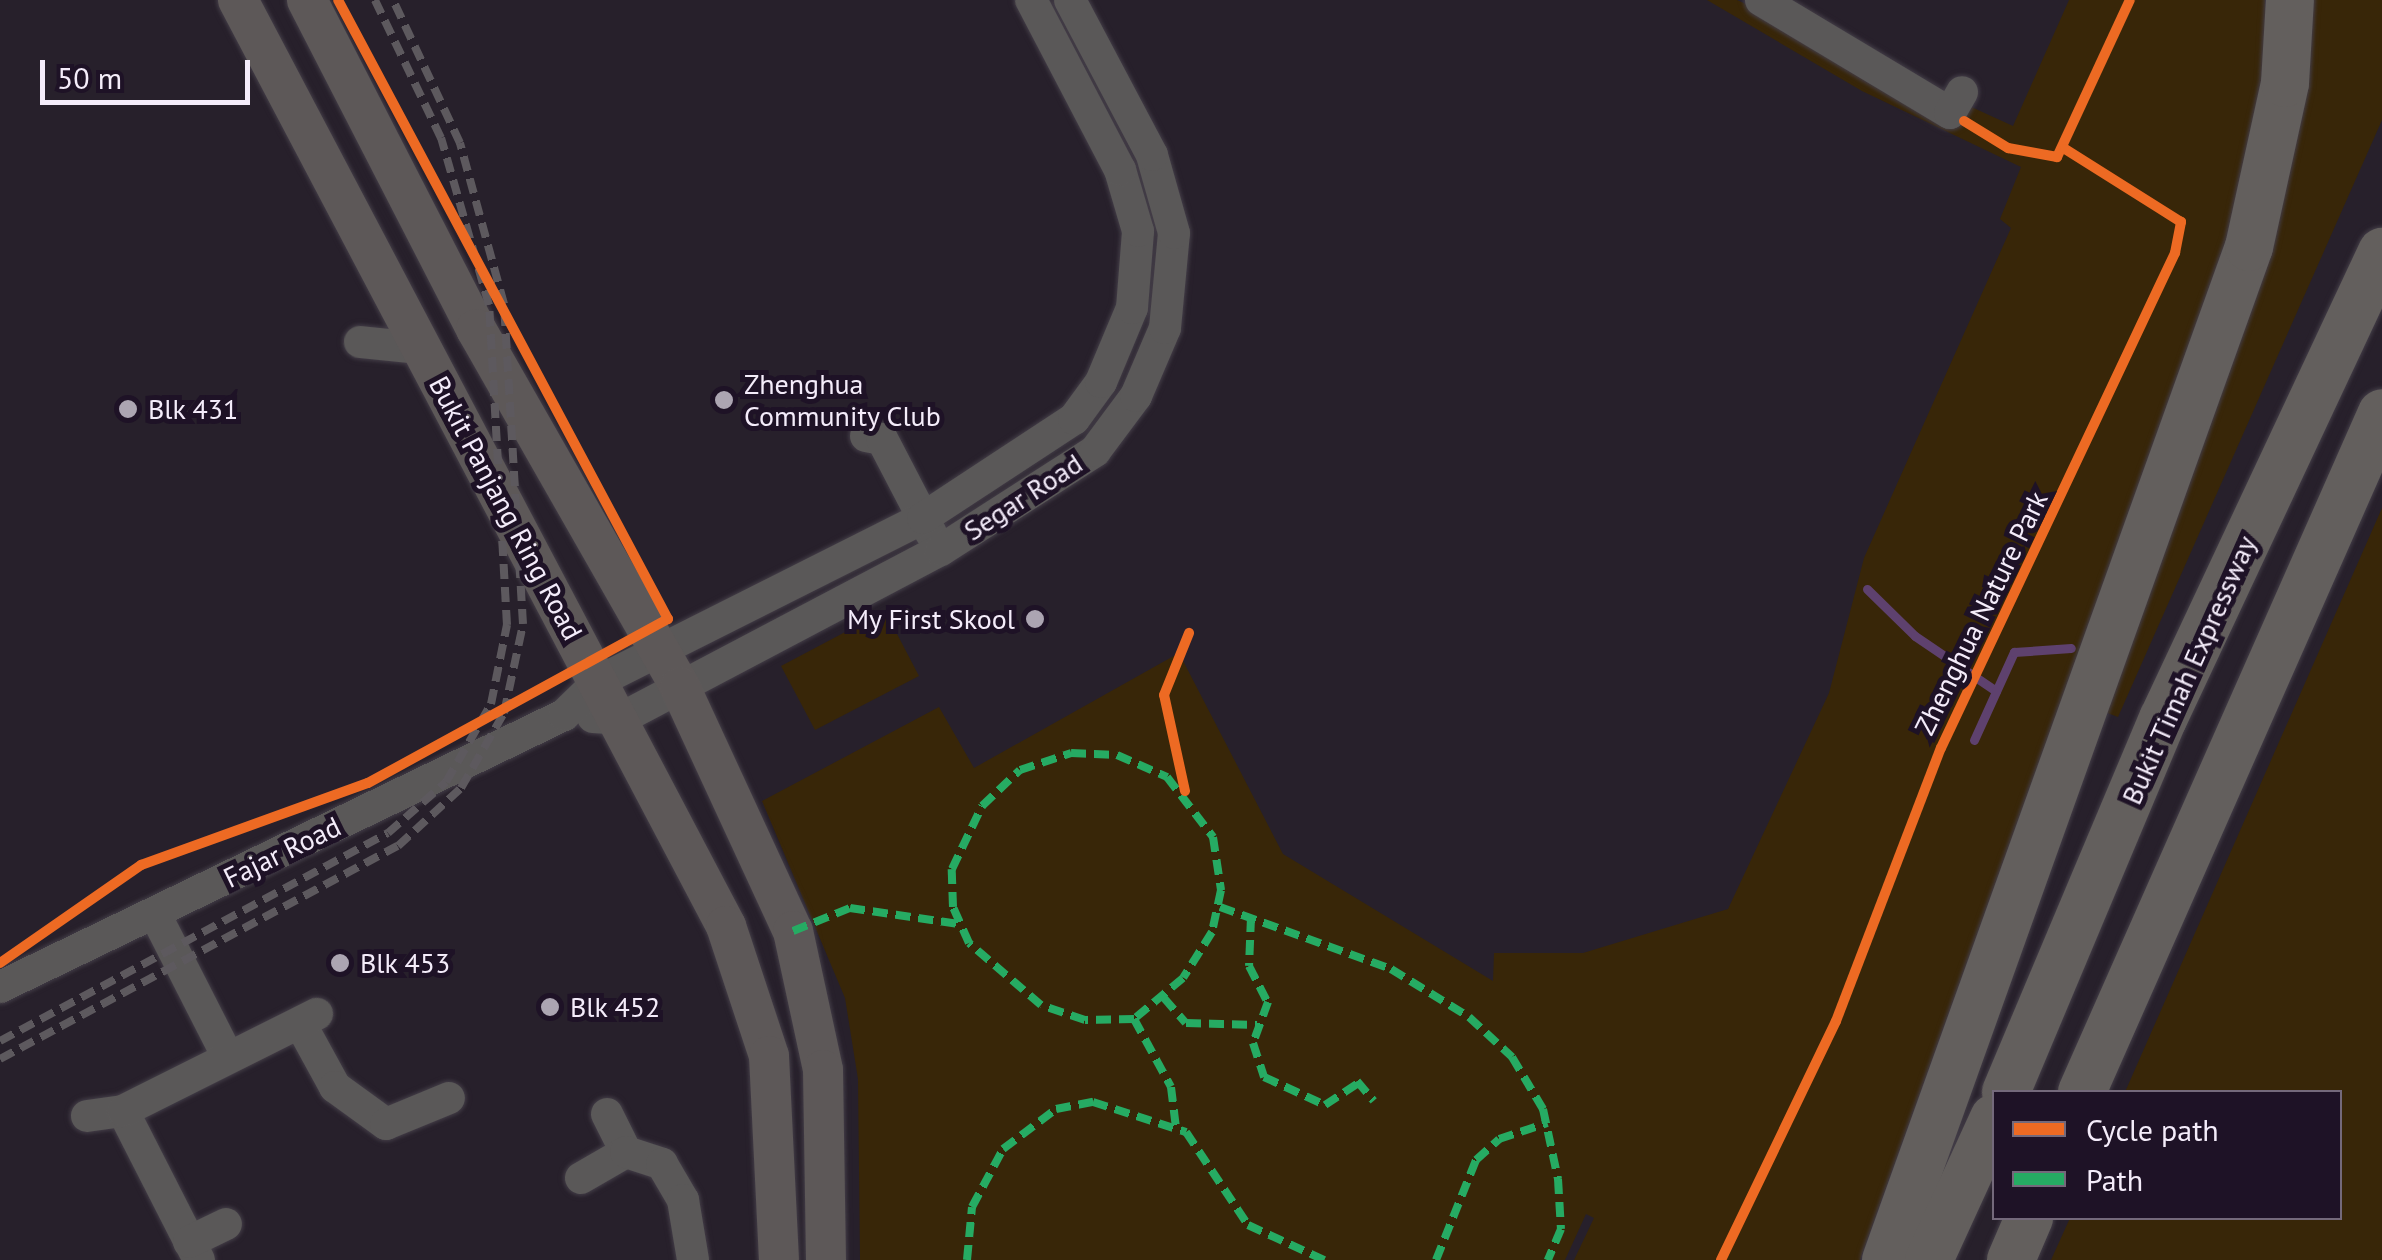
<!DOCTYPE html>
<style>
body{margin:0}
#map{position:relative;width:2382px;height:1260px;overflow:hidden;background:#27202b;font-family:"PT Sans",sans-serif}
div>[style]{position:absolute}
.green>*{inset:0;background:#382608}
.stream>*{height:9px;margin:-4.5px;padding:0 4.5px;transform-origin:4.5px;border-radius:4.5px;background:#5e416e}
.roads{filter:drop-shadow(0 0 2px #433d47) drop-shadow(0 0 2px #433d47)}
.minor>*{height:32px;margin:-16px;padding:0 16px;transform-origin:16px;border-radius:16px;background:#5a5858}
.major>*{height:40px;margin:-20px;padding:0 20px;transform-origin:20px;border-radius:20px;background:#5d5858}
.highway>*{height:48px;margin:-24px;padding:0 24px;transform-origin:24px;border-radius:24px;background:#635f5d}
.rail>*{height:8px;margin-top:-4px;transform-origin:0;background:repeating-linear-gradient(90deg,#5d595e 0 15px,transparent 0 23px)}
.quiet>*{height:8px;margin-top:-4px;transform-origin:0;background:repeating-linear-gradient(90deg,#26ab63 0 15px,transparent 0 23px)}
.cycleway>*{height:10px;margin:-5px;padding:0 5px;transform-origin:5px;border-radius:5px;background:#ed6a23}
.dots>*{width:28px;height:28px;translate:-50% -50%;box-sizing:border-box;border:5px solid #1e1226;border-radius:50%}
span{translate:-50% -50%;white-space:nowrap;text-align:center;line-height:1.15;-webkit-text-stroke:10px #1e1226;paint-order:stroke}
.poi-label{font-size:28px;color:#f4ecfa}
.left{translate:0 -50%;text-align:left}
.right{translate:-100% -50%;text-align:right}
.street-label{font-size:28px;color:#f4ecfa}
.legend{position:absolute;left:1992px;top:1090px;width:350px;height:130px;box-sizing:border-box;background:#1e1226;border:2px solid #74697b;margin:0;padding:12px 18px;list-style:none;font-size:30px;color:#f4ecfa}
.legend li{display:flex;align-items:center;gap:20px;height:50px}
.legend b{width:50px;border:2px solid #74697b}
.scale{position:absolute;left:40px;top:60px;width:210px;height:45px;box-sizing:border-box;border:5px solid #f4ecfa;border-top:0;padding-left:12px;font-size:30px;line-height:35px;white-space:nowrap;color:#f4ecfa;-webkit-text-stroke:8px #1e1226;paint-order:stroke}
</style>
<div id="map">
<div class="green">
<i style="clip-path:polygon(1707px 0,1737px 0,2013px 126px,2069px 0,2265px 0,2267px 66px,2235px 217px,1860px 1260px,1574px 1260px,1594px 1218px,1586px 1214px,1565px 1260px,860px 1260px,858px 1079px,845px 998px,762px 801px,939px 707px,974px 768px,1179px 653px,1283px 854px,1493px 981px,1494px 953px,1583px 953px,1728px 909px,1829px 693px,1864px 558px,2011px 228px,2000px 219px,2021px 167px,1862px 91px)"></i>
<i style="clip-path:polygon(2302px 0,2382px 0,2382px 120px,2118px 717px,2097px 709px)"></i>
<i style="clip-path:polygon(2382px 508px,2382px 1260px,2051px 1260px,2070px 1218px,2340px 1218px,2340px 1092px,2125px 1092px)"></i>
<i style="clip-path:polygon(885px 611px,919px 676px,815px 730px,781px 666px)"></i>
</div>
<div class="stream">
<i style="left:1867px;top:589px;width:67px;rotate:44.4deg"></i>
<i style="left:1915px;top:636px;width:98px;rotate:34.2deg"></i>
<i style="left:1974px;top:740px;width:97px;rotate:-65.6deg"></i>
<i style="left:2014px;top:652px;width:57px;rotate:-4deg"></i>
</div>
<div class="roads">
<div class="minor">
<i style="left:1761px;top:0;width:220px;rotate:30.9deg"></i>
<i style="left:1950px;top:113px;width:24px;rotate:-60deg"></i>
<i style="left:360px;top:342px;width:59px;rotate:5.8deg"></i>
<i style="left:866px;top:436px;width:16px;rotate:11deg"></i>
<i style="left:882px;top:439px;width:106px;rotate:62.5deg"></i>
<i style="left:593px;top:717px;width:27px;rotate:4deg"></i>
<i style="left:620px;top:719px;width:363px;rotate:-27.8deg"></i>
<i style="left:941px;top:550px;width:183px;rotate:-32.7deg"></i>
<i style="left:1095px;top:451px;width:69px;rotate:-53.3deg"></i>
<i style="left:1136px;top:396px;width:74px;rotate:-66.9deg"></i>
<i style="left:1165px;top:328px;width:95px;rotate:-84.6deg"></i>
<i style="left:1174px;top:233px;width:81px;rotate:-105.8deg"></i>
<i style="left:1152px;top:155px;width:175px;rotate:-117.9deg"></i>
<i style="left:155px;top:914px;width:161px;rotate:63deg"></i>
<i style="left:0;top:987px;width:626px;rotate:-25.75deg"></i>
<i style="left:564px;top:715px;width:49px;rotate:-44.2deg"></i>
<i style="left:599px;top:681px;width:363px;rotate:-26.7deg"></i>
<i style="left:923px;top:518px;width:181px;rotate:-33.3deg"></i>
<i style="left:1074px;top:419px;width:46px;rotate:-53.9deg"></i>
<i style="left:1101px;top:382px;width:80px;rotate:-67.3deg"></i>
<i style="left:1132px;top:308px;width:77px;rotate:-85.5deg"></i>
<i style="left:1138px;top:231px;width:64px;rotate:-106.4deg"></i>
<i style="left:1120px;top:170px;width:192px;rotate:-117.6deg"></i>
<i style="left:300px;top:1023px;width:73px;rotate:61.3deg"></i>
<i style="left:335px;top:1087px;width:63px;rotate:36deg"></i>
<i style="left:386px;top:1124px;width:68px;rotate:-22.4deg"></i>
<i style="left:123px;top:1111px;width:167px;rotate:63deg"></i>
<i style="left:607px;top:1114px;width:42px;rotate:63.4deg"></i>
<i style="left:87px;top:1116px;width:36px;rotate:-8deg"></i>
<i style="left:123px;top:1111px;width:217px;rotate:-26.6deg"></i>
<i style="left:581px;top:1178px;width:52px;rotate:-30deg"></i>
<i style="left:626px;top:1152px;width:38px;rotate:18deg"></i>
<i style="left:662px;top:1164px;width:42px;rotate:59.7deg"></i>
<i style="left:683px;top:1200px;width:61px;rotate:80.5deg"></i>
<i style="left:189px;top:1242px;width:41px;rotate:-25.9deg"></i>
</div>
<div class="major">
<i style="left:238px;top:0;width:1047px;rotate:62.21deg"></i>
<i style="left:726px;top:926px;width:137px;rotate:71.7deg"></i>
<i style="left:769px;top:1056px;width:204px;rotate:87.2deg"></i>
<i style="left:307px;top:0;width:370px;rotate:62.8deg"></i>
<i style="left:476px;top:329px;width:412px;rotate:60.3deg"></i>
<i style="left:680px;top:687px;width:269px;rotate:65.2deg"></i>
<i style="left:793px;top:931px;width:142px;rotate:77.8deg"></i>
<i style="left:823px;top:1070px;width:190px;rotate:89.1deg"></i>
</div>
<div class="highway">
<i style="left:2006px;top:1092px;width:405px;rotate:-67.2deg"></i>
<i style="left:2163px;top:719px;width:516px;rotate:-64.88deg"></i>
<i style="left:2082px;top:1092px;width:742px;rotate:-66.16deg"></i>
<i style="left:1886px;top:1260px;width:1076px;rotate:-70.29deg"></i>
<i style="left:2249px;top:247px;width:168px;rotate:-77.6deg"></i>
<i style="left:2285px;top:83px;width:83px;rotate:-86.6deg"></i>
<i style="left:1929px;top:1260px;width:156px;rotate:-65.4deg"></i>
<i style="left:2011px;top:1260px;width:46px;rotate:-66.8deg"></i>
</div>
</div>
<div class="rail">
<i style="left:0;top:1041px;width:440px;rotate:-28.2deg"></i>
<i style="left:388px;top:833px;width:77px;rotate:-41.3deg"></i>
<i style="left:446px;top:782px;width:90px;rotate:-60deg"></i>
<i style="left:491px;top:704px;width:81px;rotate:-78.6deg"></i>
<i style="left:507px;top:625px;width:321px;rotate:-93.2deg"></i>
<i style="left:489px;top:305px;width:174px;rotate:-106deg"></i>
<i style="left:441px;top:138px;width:153px;rotate:-115.6deg"></i>
<i style="left:0;top:1059px;width:451px;rotate:-28.2deg"></i>
<i style="left:398px;top:846px;width:86px;rotate:-42.6deg"></i>
<i style="left:461px;top:788px;width:86px;rotate:-60.2deg"></i>
<i style="left:504px;top:713px;width:91px;rotate:-77.9deg"></i>
<i style="left:523px;top:624px;width:321px;rotate:-93.4deg"></i>
<i style="left:504px;top:304px;width:167px;rotate:-105.3deg"></i>
<i style="left:460px;top:143px;width:158px;rotate:-115.1deg"></i>
</div>
<div class="quiet">
<i style="left:1071px;top:753px;width:46px;rotate:2.5deg"></i>
<i style="left:1117px;top:755px;width:55px;rotate:23.7deg"></i>
<i style="left:1167px;top:777px;width:76px;rotate:52.5deg"></i>
<i style="left:1213px;top:837px;width:54px;rotate:81.4deg"></i>
<i style="left:1221px;top:890px;width:43px;rotate:102.1deg"></i>
<i style="left:1212px;top:932px;width:54px;rotate:122.2deg"></i>
<i style="left:1183px;top:978px;width:64px;rotate:140.1deg"></i>
<i style="left:1134px;top:1019px;width:49px;rotate:178.8deg"></i>
<i style="left:1085px;top:1020px;width:46px;rotate:-161.2deg"></i>
<i style="left:1041px;top:1005px;width:95px;rotate:-139.3deg"></i>
<i style="left:969px;top:943px;width:39px;rotate:-114deg"></i>
<i style="left:953px;top:907px;width:38px;rotate:-92deg"></i>
<i style="left:952px;top:869px;width:70px;rotate:-64.5deg"></i>
<i style="left:982px;top:806px;width:52px;rotate:-43.5deg"></i>
<i style="left:1020px;top:770px;width:54px;rotate:-18.4deg"></i>
<i style="left:1220px;top:907px;width:182px;rotate:19.9deg"></i>
<i style="left:1391px;top:969px;width:92px;rotate:31.6deg"></i>
<i style="left:1469px;top:1017px;width:59px;rotate:42.9deg"></i>
<i style="left:1512px;top:1057px;width:61px;rotate:59.2deg"></i>
<i style="left:1543px;top:1109px;width:72px;rotate:77.9deg"></i>
<i style="left:1558px;top:1179px;width:50px;rotate:86.6deg"></i>
<i style="left:1561px;top:1229px;width:34px;rotate:113deg"></i>
<i style="left:1251px;top:917px;width:49px;rotate:92.3deg"></i>
<i style="left:1249px;top:966px;width:44px;rotate:62.9deg"></i>
<i style="left:793px;top:931px;width:61px;rotate:-22deg"></i>
<i style="left:850px;top:908px;width:110px;rotate:8.4deg"></i>
<i style="left:1164px;top:998px;width:33px;rotate:49deg"></i>
<i style="left:1186px;top:1023px;width:71px;rotate:1.6deg"></i>
<i style="left:1268px;top:1002px;width:44px;rotate:110.1deg"></i>
<i style="left:1253px;top:1043px;width:36px;rotate:72deg"></i>
<i style="left:1264px;top:1077px;width:67px;rotate:24.7deg"></i>
<i style="left:1325px;top:1105px;width:42px;rotate:-33.3deg"></i>
<i style="left:1134px;top:1019px;width:77px;rotate:61.4deg"></i>
<i style="left:1171px;top:1087px;width:39px;rotate:83deg"></i>
<i style="left:1357px;top:1081px;width:26px;rotate:50deg"></i>
<i style="left:967px;top:1260px;width:53px;rotate:-84.6deg"></i>
<i style="left:972px;top:1207px;width:66px;rotate:-61.9deg"></i>
<i style="left:1003px;top:1149px;width:66px;rotate:-37deg"></i>
<i style="left:1056px;top:1109px;width:38px;rotate:-11deg"></i>
<i style="left:1093px;top:1102px;width:98px;rotate:17.9deg"></i>
<i style="left:1186px;top:1132px;width:112px;rotate:56.3deg"></i>
<i style="left:1248px;top:1225px;width:84px;rotate:24.7deg"></i>
<i style="left:1436px;top:1260px;width:108px;rotate:-68.2deg"></i>
<i style="left:1476px;top:1160px;width:31px;rotate:-42deg"></i>
<i style="left:1499px;top:1139px;width:51px;rotate:-18.4deg"></i>
</div>
<div class="cycleway">
<i style="left:1964px;top:121px;width:52px;rotate:31.5deg"></i>
<i style="left:2008px;top:148px;width:50px;rotate:10.4deg"></i>
<i style="left:2057px;top:157px;width:173px;rotate:-65.1deg"></i>
<i style="left:1185px;top:791px;width:98px;rotate:-102.3deg"></i>
<i style="left:1164px;top:695px;width:67px;rotate:-68deg"></i>
<i style="left:0;top:963px;width:172px;rotate:-34.8deg"></i>
<i style="left:141px;top:865px;width:241px;rotate:-19.9deg"></i>
<i style="left:368px;top:783px;width:342px;rotate:-28.7deg"></i>
<i style="left:668px;top:619px;width:701px;rotate:-118.06deg"></i>
<i style="left:1721px;top:1260px;width:265px;rotate:-64.3deg"></i>
<i style="left:1836px;top:1021px;width:292px;rotate:-69deg"></i>
<i style="left:1941px;top:748px;width:548px;rotate:-64.7deg"></i>
<i style="left:2175px;top:253px;width:32px;rotate:-79deg"></i>
<i style="left:2181px;top:222px;width:137px;rotate:-147.8deg"></i>
</div>
<div class="dots">
<i style="left:724px;top:400px;background:#aca5b2"></i>
<i style="left:128px;top:409px;background:#aca5b2"></i>
<i style="left:1035px;top:619px;background:#aca5b2"></i>
<i style="left:340px;top:963px;background:#aca5b2"></i>
<i style="left:550px;top:1007px;background:#aca5b2"></i>
</div>
<div class="poi-label">
<span class="left" style="left:744px;top:400px">Zhenghua<br>Community Club</span>
<span class="left" style="left:148px;top:409px">Blk 431</span>
<span class="right" style="left:1015px;top:619px">My First Skool</span>
<span class="left" style="left:360px;top:963px">Blk 453</span>
<span class="left" style="left:570px;top:1007px">Blk 452</span>
</div>
<div class="street-label">
<span style="left:1023px;top:497px;rotate:-33deg">Segar Road</span>
<span style="left:506px;top:508px;rotate:62deg">Bukit Panjang Ring Road</span>
<span style="left:1981px;top:613px;rotate:-64deg">Zhenghua Nature Park</span>
<span style="left:2189px;top:670px;rotate:-66deg">Bukit Timah Expressway</span>
<span style="left:282px;top:852px;rotate:-26deg">Fajar Road</span>
</div>
<ul class="legend">
<li><b style="height:12px;background:#ed6a23"></b>Cycle path</li>
<li><b style="height:12px;background:#26ab63"></b>Path</li>
</ul>
<div class="scale">50 m</div>
</div>
